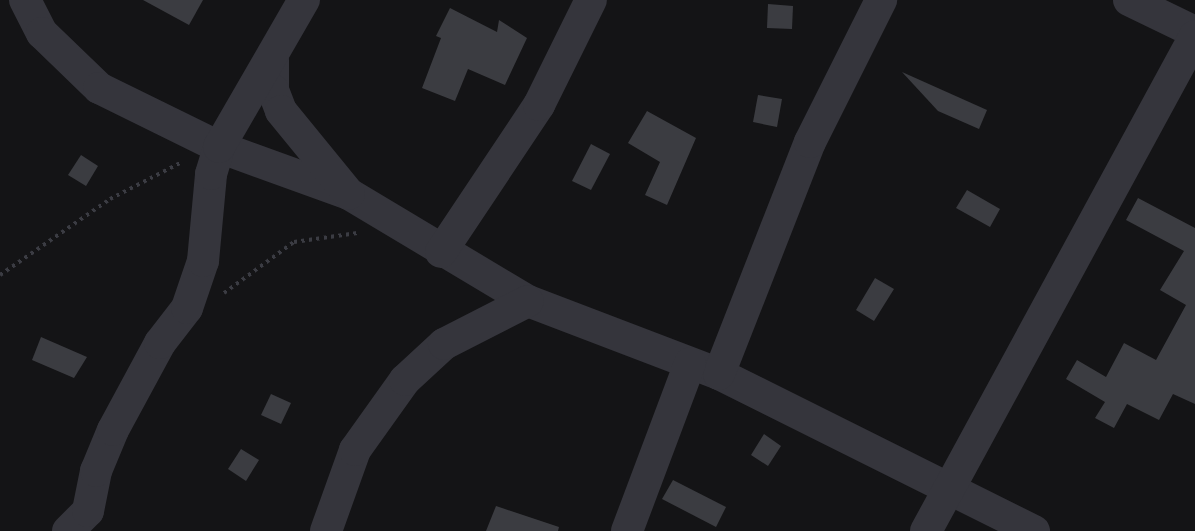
<!DOCTYPE html>
<style>
body{margin:0}
#map{position:relative;width:1195px;height:531px;overflow:hidden;background:#141416;font-family:"Work Sans",sans-serif}
div>[style]{position:absolute}
.building>*{inset:0;background:#3b3c41}
.path>*{height:4px;margin-top:-2px;transform-origin:0;background:repeating-linear-gradient(90deg,#3b3c43 0 3px,transparent 0 7.5px)}
.minor>*{height:32px;margin:-16px;padding:0 16px;transform-origin:16px;border-radius:16px;background:#35353c}
span{translate:-50% -50%;white-space:nowrap;text-align:center;line-height:1.15;-webkit-text-stroke:4.5px #0f0f11;paint-order:stroke}
</style>
<div id="map">
<div class="building">
<i style="clip-path:polygon(143px 0,203px 0,189px 25px)"></i>
<i style="clip-path:polygon(768px 4px,793px 6px,792px 29px,767px 28px)"></i>
<i style="clip-path:polygon(450px 8px,497px 32px,499px 20px,527px 38px,505px 85px,468px 69px,455px 101px,422px 88px,441px 38px,436px 36px)"></i>
<i style="clip-path:polygon(902px 72px,987px 110px,979px 129px,938px 111px)"></i>
<i style="clip-path:polygon(758px 95px,782px 99px,777px 127px,753px 122px)"></i>
<i style="clip-path:polygon(647px 111px,696px 138px,667px 205px,645px 195px,660px 162px,628px 143px)"></i>
<i style="clip-path:polygon(591px 144px,610px 154px,591px 190px,572px 181px)"></i>
<i style="clip-path:polygon(81px 155px,98px 166px,86px 186px,68px 175px)"></i>
<i style="clip-path:polygon(967px 190px,1000px 209px,990px 227px,956px 208px)"></i>
<i style="clip-path:polygon(1138px 198px,1195px 228px,1195px 404px,1173px 394px,1159px 420px,1127px 404px,1114px 428px,1095px 418px,1105px 402px,1066px 379px,1077px 360px,1106px 377px,1124px 343px,1156px 360px,1186px 305px,1160px 290px,1184px 251px,1126px 220px)"></i>
<i style="clip-path:polygon(875px 278px,894px 289px,874px 321px,856px 310px)"></i>
<i style="clip-path:polygon(41px 337px,87px 357px,74px 378px,32px 360px)"></i>
<i style="clip-path:polygon(271px 394px,291px 403px,281px 424px,261px 415px)"></i>
<i style="clip-path:polygon(764px 434px,781px 446px,768px 466px,751px 455px)"></i>
<i style="clip-path:polygon(241px 449px,259px 460px,246px 481px,228px 469px)"></i>
<i style="clip-path:polygon(673px 480px,726px 507px,716px 527px,662px 499px)"></i>
<i style="clip-path:polygon(496px 506px,559px 527px,558px 531px,486px 531px)"></i>
</div>
<div class="path">
<i style="left:0;top:275px;width:134px;rotate:-34.6deg"></i>
<i style="left:110px;top:199px;width:81px;rotate:-27.2deg"></i>
<i style="left:224px;top:293px;width:87px;rotate:-36.1deg"></i>
<i style="left:294px;top:242px;width:64px;rotate:-8.1deg"></i>
</div>
<div class="minor">
<i style="left:25px;top:0;width:37px;rotate:63deg"></i>
<i style="left:42px;top:33px;width:79px;rotate:44deg"></i>
<i style="left:99px;top:88px;width:134px;rotate:26.2deg"></i>
<i style="left:219px;top:147px;width:138px;rotate:19.9deg"></i>
<i style="left:349px;top:194px;width:209px;rotate:30.9deg"></i>
<i style="left:528px;top:301px;width:204px;rotate:20.9deg"></i>
<i style="left:719px;top:374px;width:352px;rotate:26.5deg"></i>
<i style="left:1129px;top:0;width:73px;rotate:25.9deg"></i>
<i style="left:273px;top:60px;width:30px;rotate:90deg"></i>
<i style="left:273px;top:90px;width:22px;rotate:69deg"></i>
<i style="left:281px;top:111px;width:107px;rotate:50.7deg"></i>
<i style="left:441px;top:252px;width:177px;rotate:-56.3deg"></i>
<i style="left:539px;top:105px;width:117px;rotate:-63.7deg"></i>
<i style="left:719px;top:374px;width:249px;rotate:-68.6deg"></i>
<i style="left:810px;top:142px;width:159px;rotate:-63.4deg"></i>
<i style="left:68px;top:531px;width:28px;rotate:-45deg"></i>
<i style="left:88px;top:511px;width:41px;rotate:-78.7deg"></i>
<i style="left:96px;top:471px;width:44px;rotate:-67.5deg"></i>
<i style="left:113px;top:430px;width:99px;rotate:-61.6deg"></i>
<i style="left:160px;top:343px;width:44px;rotate:-52.4deg"></i>
<i style="left:187px;top:308px;width:50px;rotate:-71.2deg"></i>
<i style="left:203px;top:261px;width:87px;rotate:-84.7deg"></i>
<i style="left:211px;top:174px;width:28px;rotate:-73deg"></i>
<i style="left:219px;top:147px;width:170px;rotate:-60deg"></i>
<i style="left:326px;top:531px;width:86px;rotate:-70.3deg"></i>
<i style="left:355px;top:450px;width:86px;rotate:-54.5deg"></i>
<i style="left:405px;top:380px;width:53px;rotate:-42.7deg"></i>
<i style="left:444px;top:344px;width:94px;rotate:-27.1deg"></i>
<i style="left:627px;top:531px;width:179px;rotate:-69.4deg"></i>
<i style="left:926px;top:531px;width:563px;rotate:-61.48deg"></i>
</div>
</div>
